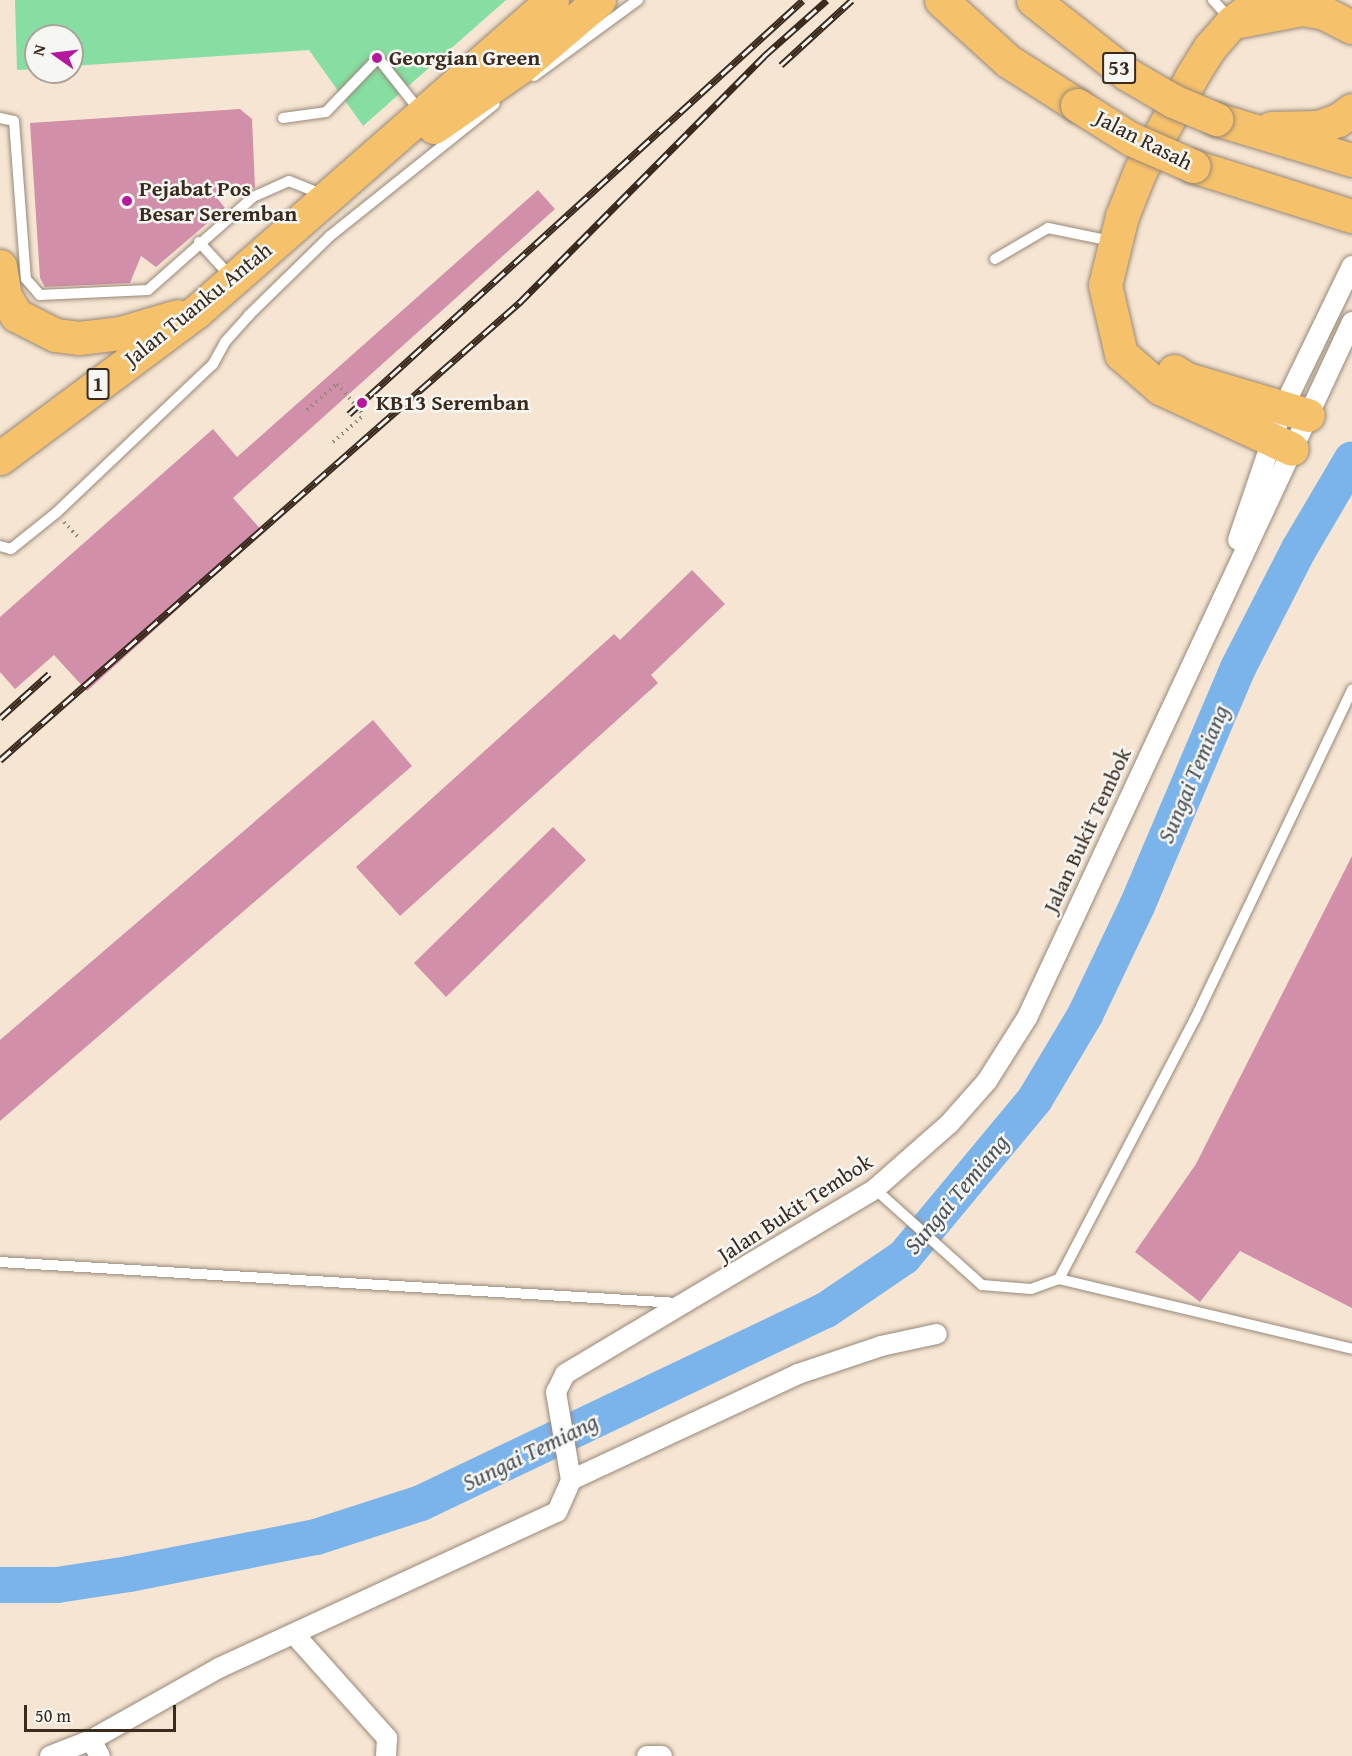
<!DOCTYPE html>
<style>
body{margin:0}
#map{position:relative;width:1352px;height:1756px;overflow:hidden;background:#f5e5d2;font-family:"Gentium Book Plus",serif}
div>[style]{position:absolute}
.green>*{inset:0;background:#86dea2}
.river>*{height:36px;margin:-18px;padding:0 18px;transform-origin:18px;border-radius:18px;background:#7bb3eb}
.building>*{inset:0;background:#d28faa}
.path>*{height:4px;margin-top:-2px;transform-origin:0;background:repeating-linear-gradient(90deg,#988878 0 1.5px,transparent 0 6px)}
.roads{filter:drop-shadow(0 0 2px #988878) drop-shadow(0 0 2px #988878)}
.service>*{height:10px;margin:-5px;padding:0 5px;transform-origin:5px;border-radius:5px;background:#fff}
.minor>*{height:20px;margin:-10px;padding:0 10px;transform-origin:10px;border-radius:10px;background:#fff}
.trunk>*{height:33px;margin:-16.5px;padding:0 16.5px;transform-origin:16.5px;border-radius:16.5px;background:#f6c16b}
.rail>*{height:7px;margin-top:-3.5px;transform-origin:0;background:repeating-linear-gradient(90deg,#f6f6f2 0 14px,#3b2a1e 0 28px);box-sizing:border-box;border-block:2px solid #3b2a1e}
.path-bridge>*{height:4px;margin-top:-2px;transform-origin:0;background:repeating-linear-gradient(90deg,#988878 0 1.5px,transparent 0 6px)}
.bridges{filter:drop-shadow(0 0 2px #988878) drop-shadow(0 0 2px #988878)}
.trunk-bridge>*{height:33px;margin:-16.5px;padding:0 16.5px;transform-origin:16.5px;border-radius:16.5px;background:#f6c16b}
.dots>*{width:16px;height:16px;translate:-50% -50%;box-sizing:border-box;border:3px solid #f6f6f2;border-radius:50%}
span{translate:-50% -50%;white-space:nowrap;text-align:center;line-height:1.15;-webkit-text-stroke:5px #f6f6f2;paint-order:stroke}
.shield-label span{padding:2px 4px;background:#f6f6f2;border:2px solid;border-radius:4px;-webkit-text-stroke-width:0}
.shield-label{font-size:21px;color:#3b2a1e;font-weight:700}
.poi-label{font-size:22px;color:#3b2a1e;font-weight:700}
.left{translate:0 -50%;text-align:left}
.street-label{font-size:22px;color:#3b2a1e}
.water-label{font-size:24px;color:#4e535c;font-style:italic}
.north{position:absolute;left:24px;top:24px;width:60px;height:60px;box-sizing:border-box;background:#f6f6f2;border:2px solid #aba49d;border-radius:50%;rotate:284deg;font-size:16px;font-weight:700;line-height:24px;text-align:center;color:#3b2a1e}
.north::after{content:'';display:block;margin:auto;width:21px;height:27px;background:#b5179e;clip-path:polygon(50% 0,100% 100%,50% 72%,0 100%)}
.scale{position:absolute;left:24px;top:1705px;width:152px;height:27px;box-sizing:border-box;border:3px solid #3b2a1e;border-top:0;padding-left:8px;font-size:18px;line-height:21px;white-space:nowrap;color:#3b2a1e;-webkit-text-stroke:4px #f6f6f2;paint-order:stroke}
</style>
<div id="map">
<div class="green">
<i style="clip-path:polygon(15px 0,506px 0,363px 126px,309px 50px,72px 66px,72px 36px,36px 36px,36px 69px,17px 70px)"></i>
</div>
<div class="river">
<i style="left:0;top:1585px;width:57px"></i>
<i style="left:57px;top:1585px;width:73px;rotate:-8.7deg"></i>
<i style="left:129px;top:1574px;width:191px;rotate:-11.2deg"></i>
<i style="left:316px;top:1537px;width:110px;rotate:-17.9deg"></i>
<i style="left:421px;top:1503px;width:449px;rotate:-25.5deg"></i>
<i style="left:826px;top:1310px;width:94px;rotate:-34.2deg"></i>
<i style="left:904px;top:1257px;width:205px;rotate:-50.3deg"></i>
<i style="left:1035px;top:1099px;width:98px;rotate:-59.2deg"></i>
<i style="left:1085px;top:1015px;width:121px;rotate:-64.5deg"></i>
<i style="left:1137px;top:906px;width:259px;rotate:-67deg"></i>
<i style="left:1238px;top:668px;width:134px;rotate:-62.9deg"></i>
<i style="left:1299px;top:549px;width:104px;rotate:-59.5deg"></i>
</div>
<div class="building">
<i style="clip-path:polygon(240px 109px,252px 119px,255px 188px,213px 193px,225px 208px,156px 267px,141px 256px,130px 283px,45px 287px,40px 278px,30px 123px)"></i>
<i style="clip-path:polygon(538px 190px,555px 209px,233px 498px,263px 532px,87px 691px,54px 655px,15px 689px,0 672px,0 617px,213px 429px,237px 457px)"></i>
<i style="clip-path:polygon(692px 570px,725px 604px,651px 675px,658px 683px,400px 916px,356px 867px,614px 634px,620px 640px)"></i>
<i style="clip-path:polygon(373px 720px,412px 766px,0 1121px,0 1040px)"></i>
<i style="clip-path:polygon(553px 827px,586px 860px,446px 997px,414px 963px)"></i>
<i style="clip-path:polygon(1352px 856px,1352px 1308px,1240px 1251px,1200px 1302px,1135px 1252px,1196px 1164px)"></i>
</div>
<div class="path">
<i style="left:307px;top:410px;width:40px;rotate:-41deg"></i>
<i style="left:333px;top:442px;width:41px;rotate:-41.1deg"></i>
<i style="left:64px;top:522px;width:21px;rotate:47deg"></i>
</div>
<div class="roads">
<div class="service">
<i style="left:1213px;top:0;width:25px;rotate:48deg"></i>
<i style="left:534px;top:76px;width:129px;rotate:-36.2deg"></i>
<i style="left:0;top:118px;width:14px;rotate:12deg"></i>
<i style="left:14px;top:121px;width:158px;rotate:85.7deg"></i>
<i style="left:26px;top:279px;width:21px;rotate:49deg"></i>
<i style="left:40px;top:295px;width:108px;rotate:-2.7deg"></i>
<i style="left:148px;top:290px;width:140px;rotate:-41.5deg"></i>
<i style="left:253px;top:197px;width:39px;rotate:-24deg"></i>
<i style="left:289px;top:181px;width:35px;rotate:22deg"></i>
<i style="left:283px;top:118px;width:43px;rotate:-7.9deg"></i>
<i style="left:326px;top:112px;width:75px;rotate:-46.1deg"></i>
<i style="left:378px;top:58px;width:68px;rotate:51.6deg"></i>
<i style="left:199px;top:242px;width:47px;rotate:47.6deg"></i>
<i style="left:995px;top:259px;width:61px;rotate:-30.3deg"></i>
<i style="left:1048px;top:228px;width:64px;rotate:11.7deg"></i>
<i style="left:0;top:546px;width:11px;rotate:15deg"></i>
<i style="left:11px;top:549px;width:58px;rotate:-38.7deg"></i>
<i style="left:56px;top:513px;width:216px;rotate:-43.5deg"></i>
<i style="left:213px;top:364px;width:25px;rotate:-61deg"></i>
<i style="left:225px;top:342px;width:36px;rotate:-48deg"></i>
<i style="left:249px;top:315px;width:113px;rotate:-44.3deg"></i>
<i style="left:330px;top:236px;width:211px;rotate:-38.7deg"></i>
<i style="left:875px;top:1189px;width:144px;rotate:41.9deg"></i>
<i style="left:982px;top:1285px;width:49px;rotate:4.7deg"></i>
<i style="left:1031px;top:1289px;width:30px;rotate:-20deg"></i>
<i style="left:1059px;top:1279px;width:301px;rotate:13.4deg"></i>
<i style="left:0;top:1262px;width:679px;rotate:3.46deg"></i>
<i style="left:1059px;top:1279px;width:293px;rotate:-62.4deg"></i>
<i style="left:1195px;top:1019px;width:365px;rotate:-64.5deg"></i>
</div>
<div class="minor">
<i style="left:1238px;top:540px;width:139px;rotate:-71.2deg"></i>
<i style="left:1283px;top:408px;width:158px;rotate:-64.1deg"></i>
<i style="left:571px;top:1480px;width:89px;rotate:-99.7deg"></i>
<i style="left:556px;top:1392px;width:20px;rotate:-63deg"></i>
<i style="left:565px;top:1374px;width:361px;rotate:-30.8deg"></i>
<i style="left:875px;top:1189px;width:98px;rotate:-41.3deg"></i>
<i style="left:949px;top:1124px;width:57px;rotate:-48.5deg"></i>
<i style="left:987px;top:1081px;width:75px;rotate:-57.6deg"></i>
<i style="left:1027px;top:1018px;width:768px;rotate:-64.97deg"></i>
<i style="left:294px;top:1634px;width:140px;rotate:48.2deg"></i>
<i style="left:387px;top:1738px;width:18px;rotate:93deg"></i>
<i style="left:91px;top:1740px;width:18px;rotate:61deg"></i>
<i style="left:50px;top:1756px;width:44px;rotate:-21.3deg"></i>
<i style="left:91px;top:1740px;width:147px;rotate:-29.4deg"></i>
<i style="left:219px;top:1668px;width:372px;rotate:-24.8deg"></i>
<i style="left:557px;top:1512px;width:35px;rotate:-66deg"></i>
<i style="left:571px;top:1480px;width:251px;rotate:-25deg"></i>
<i style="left:798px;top:1374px;width:88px;rotate:-18.6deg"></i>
<i style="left:881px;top:1346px;width:57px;rotate:-12.1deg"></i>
<i style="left:647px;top:1756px;width:15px"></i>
</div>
<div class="trunk">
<i style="left:941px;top:0;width:91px;rotate:42.3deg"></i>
<i style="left:1008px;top:61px;width:82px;rotate:32.5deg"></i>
<i style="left:1262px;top:0;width:37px;rotate:144deg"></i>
<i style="left:1232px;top:22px;width:33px;rotate:131deg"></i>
<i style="left:1210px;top:47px;width:34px;rotate:122deg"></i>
<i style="left:1192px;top:76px;width:108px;rotate:118.7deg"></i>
<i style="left:1140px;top:171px;width:48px;rotate:111.8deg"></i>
<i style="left:1122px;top:216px;width:71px;rotate:103.8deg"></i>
<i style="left:1105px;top:285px;width:71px;rotate:76.9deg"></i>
<i style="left:1121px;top:354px;width:52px;rotate:41.1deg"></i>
<i style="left:1160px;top:388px;width:145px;rotate:24.8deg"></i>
<i style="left:1239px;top:21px;width:64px;rotate:-10.8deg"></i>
<i style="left:1302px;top:9px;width:22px;rotate:10deg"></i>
<i style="left:1324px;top:13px;width:31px;rotate:27deg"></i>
<i style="left:1216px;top:119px;width:142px;rotate:16.8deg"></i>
<i style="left:434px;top:127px;width:108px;rotate:-34.9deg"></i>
<i style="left:523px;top:65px;width:100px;rotate:-40.5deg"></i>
<i style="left:1271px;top:128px;width:47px;rotate:-1.2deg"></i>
<i style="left:1318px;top:127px;width:21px;rotate:-19deg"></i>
<i style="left:1338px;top:120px;width:17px;rotate:-36deg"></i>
<i style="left:1193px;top:166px;width:167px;rotate:17.5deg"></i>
<i style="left:0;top:266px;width:30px;rotate:81deg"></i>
<i style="left:5px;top:296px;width:22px;rotate:60deg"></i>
<i style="left:16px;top:315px;width:44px;rotate:27.1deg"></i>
<i style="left:55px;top:335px;width:24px;rotate:7deg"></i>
<i style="left:79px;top:338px;width:41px;rotate:-7deg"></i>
<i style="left:120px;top:333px;width:60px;rotate:-16.3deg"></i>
<i style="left:1174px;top:371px;width:15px;rotate:32deg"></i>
<i style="left:1187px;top:379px;width:126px;rotate:16.6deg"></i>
<i style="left:0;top:458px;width:246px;rotate:-36.7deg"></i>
<i style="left:197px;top:311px;width:472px;rotate:-41.2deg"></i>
</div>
</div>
<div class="rail">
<i style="left:781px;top:65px;width:96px;rotate:-42.5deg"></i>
<i style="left:349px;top:414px;width:614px;rotate:-42.36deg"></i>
<i style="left:0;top:718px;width:66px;rotate:-41.9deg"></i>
<i style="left:0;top:760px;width:692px;rotate:-41.37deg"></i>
<i style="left:519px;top:303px;width:348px;rotate:-45.2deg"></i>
<i style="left:764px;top:56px;width:84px;rotate:-41.6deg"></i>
</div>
<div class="path-bridge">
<i style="left:337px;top:384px;width:41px;rotate:48.9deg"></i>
</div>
<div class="bridges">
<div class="trunk-bridge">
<i style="left:1033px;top:0;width:120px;rotate:38.2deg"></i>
<i style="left:1127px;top:74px;width:53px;rotate:30.4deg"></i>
<i style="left:1173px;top:101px;width:47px;rotate:22.7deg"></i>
<i style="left:1077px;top:105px;width:64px;rotate:32.2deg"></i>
<i style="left:1131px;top:139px;width:68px;rotate:23.5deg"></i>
</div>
</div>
<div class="dots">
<i style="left:377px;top:58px;background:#b5179e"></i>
<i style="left:127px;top:201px;background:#b5179e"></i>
<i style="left:362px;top:403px;background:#b5179e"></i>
</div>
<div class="shield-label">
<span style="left:1119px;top:68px">53</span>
<span style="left:98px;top:384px">1</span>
</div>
<div class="poi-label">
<span class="left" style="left:389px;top:58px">Georgian Green</span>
<span class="left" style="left:139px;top:201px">Pejabat Pos<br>Besar Seremban</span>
<span class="left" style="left:376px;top:403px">KB13 Seremban</span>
</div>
<div class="street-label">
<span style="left:1144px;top:140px;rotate:27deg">Jalan Rasah</span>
<span style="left:198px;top:304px;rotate:-39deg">Jalan Tuanku Antah</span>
<span style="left:1087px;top:830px;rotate:-65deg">Jalan Bukit Tembok</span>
<span style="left:795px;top:1208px;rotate:-33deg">Jalan Bukit Tembok</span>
</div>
<div class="water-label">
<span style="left:1193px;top:774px;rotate:-67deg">Sungai Temiang</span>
<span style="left:956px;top:1194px;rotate:-50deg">Sungai Temiang</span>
<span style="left:530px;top:1452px;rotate:-26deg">Sungai Temiang</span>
</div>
<div class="north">N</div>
<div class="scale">50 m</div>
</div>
